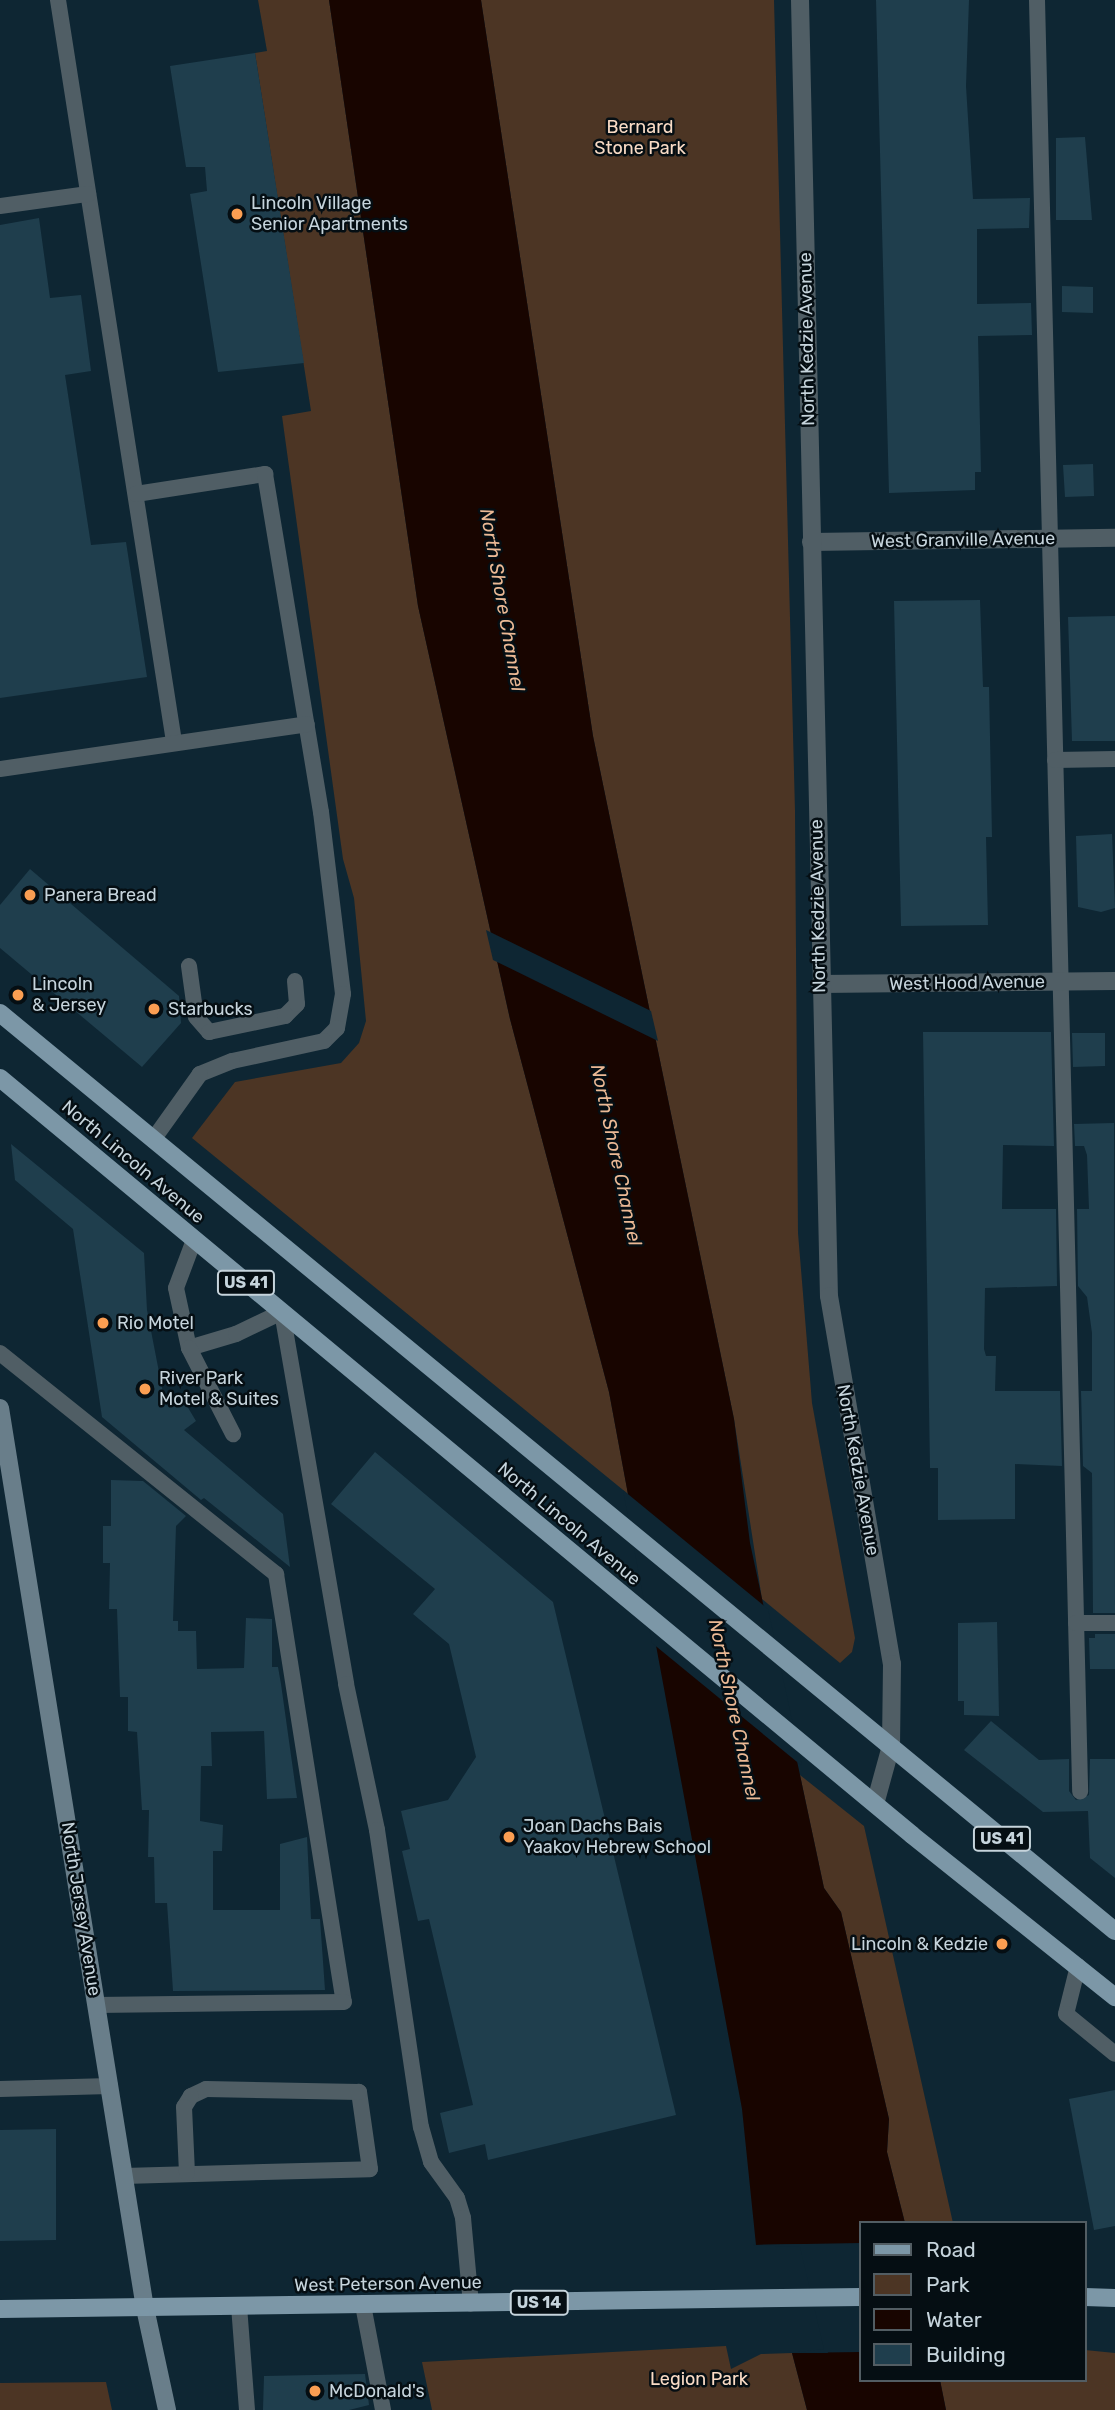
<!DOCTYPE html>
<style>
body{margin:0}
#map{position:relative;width:1115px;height:2410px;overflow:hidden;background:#0e2633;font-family:Rubik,sans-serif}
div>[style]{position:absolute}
.green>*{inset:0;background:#4c3524}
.water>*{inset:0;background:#180500}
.pier>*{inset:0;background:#0e2633}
.building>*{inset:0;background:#1f3e4d}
.service>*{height:16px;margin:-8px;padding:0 8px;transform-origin:8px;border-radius:8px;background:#505e65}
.minor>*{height:18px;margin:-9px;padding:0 9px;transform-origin:9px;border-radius:9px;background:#505e65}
.tertiary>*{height:18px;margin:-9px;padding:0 9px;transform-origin:9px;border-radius:9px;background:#505e65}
.secondary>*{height:18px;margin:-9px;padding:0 9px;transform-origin:9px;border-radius:9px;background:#697e8a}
.primary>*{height:18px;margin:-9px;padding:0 9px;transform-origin:9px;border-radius:9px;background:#7c97a7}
.dots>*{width:19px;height:19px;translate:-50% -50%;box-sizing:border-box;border:4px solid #050e13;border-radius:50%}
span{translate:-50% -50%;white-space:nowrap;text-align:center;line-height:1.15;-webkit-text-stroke:5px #050e13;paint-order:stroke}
.shield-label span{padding:2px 5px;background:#050e13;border:2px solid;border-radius:5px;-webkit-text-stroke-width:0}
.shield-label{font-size:16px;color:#c6d4dc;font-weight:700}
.park-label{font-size:18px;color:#f9dbc5}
.poi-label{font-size:18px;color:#c6d4dc}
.left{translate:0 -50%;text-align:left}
.right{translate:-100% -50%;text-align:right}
.street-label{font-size:18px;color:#c6d4dc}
.water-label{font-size:19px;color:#ebb995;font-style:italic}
.legend{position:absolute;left:859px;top:2221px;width:228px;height:161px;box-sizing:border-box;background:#050e13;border:2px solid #525d63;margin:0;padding:9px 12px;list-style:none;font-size:21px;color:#c6d4dc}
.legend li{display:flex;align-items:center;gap:14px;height:35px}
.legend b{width:35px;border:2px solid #525d63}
</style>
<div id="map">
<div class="green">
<i style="clip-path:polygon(258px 0,329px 0,418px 606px,510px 1019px,609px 1392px,628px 1494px,192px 1138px,235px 1082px,341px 1063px,359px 1043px,366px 1021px,354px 898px,343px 859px,282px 416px,311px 411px,255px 53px,267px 51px)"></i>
<i style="clip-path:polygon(481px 0,774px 0,795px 811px,798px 1233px,812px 1403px,855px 1638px,852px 1652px,840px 1663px,762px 1599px,734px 1419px,593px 736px)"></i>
<i style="clip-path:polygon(800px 1775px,864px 1826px,953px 2223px,905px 2223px,887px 2152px,889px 2119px,841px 1912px,824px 1888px)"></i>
<i style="clip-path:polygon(726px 2346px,731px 2369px,761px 2354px,792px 2353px,807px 2410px,432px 2410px,422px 2362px)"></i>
<i style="clip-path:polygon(1085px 2350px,1115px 2353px,1115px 2410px,946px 2410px,940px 2380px,1085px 2380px)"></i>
<i style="clip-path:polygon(106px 2382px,112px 2410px,0 2410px,0 2383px)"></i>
</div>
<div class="water">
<i style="clip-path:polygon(329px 0,481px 0,593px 736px,734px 1419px,750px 1543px,800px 1775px,824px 1888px,841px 1912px,889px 2119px,887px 2152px,905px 2223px,861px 2223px,861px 2380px,940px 2380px,946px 2410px,807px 2410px,792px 2353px,828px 2353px,803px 2244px,756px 2245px,742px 2109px,609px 1392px,510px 1019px,418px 606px)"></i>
</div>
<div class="pier">
<i style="clip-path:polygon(486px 930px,651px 1011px,658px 1041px,493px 960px)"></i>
<i style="clip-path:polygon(623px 1490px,768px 1609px,802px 1766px,652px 1643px)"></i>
<i style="clip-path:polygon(861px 2243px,861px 2352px,789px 2353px,824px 2349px,800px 2247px,752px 2245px)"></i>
</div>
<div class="building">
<i style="clip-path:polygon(876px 0,969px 0,966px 86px,973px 199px,1030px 198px,1029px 228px,977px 229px,977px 304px,1031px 303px,1032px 335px,978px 336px,981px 472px,975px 472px,975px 490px,889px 493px)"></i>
<i style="clip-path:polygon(255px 53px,304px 363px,218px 372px,190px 194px,207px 191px,205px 167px,186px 167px,170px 66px)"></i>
<i style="clip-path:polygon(1085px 137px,1092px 220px,1056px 220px,1056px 138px)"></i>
<i style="clip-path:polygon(39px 218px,50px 298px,81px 295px,91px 371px,65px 375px,91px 545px,126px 542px,147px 677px,0 698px,0 225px)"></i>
<i style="clip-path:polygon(1062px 286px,1093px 287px,1093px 313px,1062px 312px)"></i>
<i style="clip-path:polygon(1093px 464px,1094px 496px,1065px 497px,1063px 465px)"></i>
<i style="clip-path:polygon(980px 600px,983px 687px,989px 687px,992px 837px,986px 837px,988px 925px,901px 926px,894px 601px)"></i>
<i style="clip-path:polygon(1115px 616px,1115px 741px,1072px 741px,1068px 617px)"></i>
<i style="clip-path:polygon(1112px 834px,1115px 908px,1101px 912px,1078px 907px,1076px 836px)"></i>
<i style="clip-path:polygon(30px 869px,179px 996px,181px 1023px,142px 1067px,0 948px,0 905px)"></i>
<i style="clip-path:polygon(923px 1032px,1051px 1032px,1054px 1146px,1003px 1145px,1002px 1209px,1056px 1209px,1057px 1286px,985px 1288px,984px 1349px,986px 1356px,996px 1356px,995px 1391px,1060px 1391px,1062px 1466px,1015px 1464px,1015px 1519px,938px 1520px,938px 1468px,930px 1468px)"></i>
<i style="clip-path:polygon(1072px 1033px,1105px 1033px,1105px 1066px,1073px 1067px)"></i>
<i style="clip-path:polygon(1114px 1123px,1115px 1613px,1093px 1613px,1092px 1473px,1083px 1466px,1081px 1391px,1092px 1391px,1092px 1333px,1087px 1297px,1078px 1286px,1077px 1209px,1089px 1209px,1087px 1155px,1084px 1146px,1075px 1146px,1074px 1124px)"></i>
<i style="clip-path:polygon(11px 1144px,144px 1253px,147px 1310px,165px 1403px,181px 1396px,196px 1421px,184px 1430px,283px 1514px,290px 1567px,204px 1498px,201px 1500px,102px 1417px,73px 1229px,15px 1180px)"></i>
<i style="clip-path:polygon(375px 1452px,553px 1602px,676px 2115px,488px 2160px,485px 2144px,449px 2153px,440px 2113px,473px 2105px,429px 1919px,418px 1921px,402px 1851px,410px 1849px,401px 1811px,448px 1800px,476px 1757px,449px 1644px,413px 1614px,435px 1589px,331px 1504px)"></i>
<i style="clip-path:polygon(111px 1480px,143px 1481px,186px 1516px,176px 1526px,173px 1621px,178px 1621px,178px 1631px,196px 1631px,197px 1669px,244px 1668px,246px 1618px,272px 1619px,272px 1667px,278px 1667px,281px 1684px,297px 1798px,267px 1799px,264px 1731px,211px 1732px,212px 1766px,201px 1766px,200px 1821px,223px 1825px,222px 1851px,213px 1851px,213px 1910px,280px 1910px,280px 1844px,307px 1837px,311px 1919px,320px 1919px,325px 1990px,173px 1991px,167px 1903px,155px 1903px,154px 1857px,148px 1857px,149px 1810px,142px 1810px,137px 1732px,128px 1731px,128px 1697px,120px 1697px,117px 1609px,109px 1609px,110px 1563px,103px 1563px,103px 1526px,111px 1526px)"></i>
<i style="clip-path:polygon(997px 1622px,999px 1716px,964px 1715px,964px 1701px,958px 1701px,958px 1623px)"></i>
<i style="clip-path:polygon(1095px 1634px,1115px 1634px,1115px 1669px,1090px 1669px,1089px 1638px,1095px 1638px)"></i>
<i style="clip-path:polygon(991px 1721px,1039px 1760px,1069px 1759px,1069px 1791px,1076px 1800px,1089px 1795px,1090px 1759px,1115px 1759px,1115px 1878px,1090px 1858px,1088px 1811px,1043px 1812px,964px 1750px)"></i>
<i style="clip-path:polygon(1115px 2090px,1115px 2226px,1094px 2230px,1069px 2099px)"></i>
<i style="clip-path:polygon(56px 2129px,56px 2240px,0 2241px,0 2130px)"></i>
<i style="clip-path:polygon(365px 2374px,369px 2405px,349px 2410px,263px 2410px,264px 2376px)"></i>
</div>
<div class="service">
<i style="left:58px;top:0;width:751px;rotate:81.11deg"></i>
<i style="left:1037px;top:0;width:1792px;rotate:88.62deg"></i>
<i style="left:0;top:206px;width:89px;rotate:-7.8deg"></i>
<i style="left:136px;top:494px;width:131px;rotate:-8.8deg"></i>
<i style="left:265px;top:474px;width:343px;rotate:80.6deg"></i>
<i style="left:321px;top:812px;width:183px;rotate:83.1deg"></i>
<i style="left:343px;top:994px;width:35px;rotate:100deg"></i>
<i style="left:337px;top:1028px;width:18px;rotate:135deg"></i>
<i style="left:324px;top:1041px;width:94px;rotate:167.7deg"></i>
<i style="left:232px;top:1061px;width:35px;rotate:158deg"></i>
<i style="left:200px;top:1074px;width:81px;rotate:125.5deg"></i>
<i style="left:1055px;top:760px;width:60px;rotate:-1deg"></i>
<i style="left:0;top:769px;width:310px;rotate:-8.3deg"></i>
<i style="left:189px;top:966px;width:51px;rotate:82.2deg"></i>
<i style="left:196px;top:1017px;width:20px;rotate:49deg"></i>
<i style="left:209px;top:1032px;width:78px;rotate:-11.9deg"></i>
<i style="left:285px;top:1016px;width:17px;rotate:-45deg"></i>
<i style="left:297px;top:1004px;width:23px;rotate:-95deg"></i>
<i style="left:194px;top:1240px;width:51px;rotate:110.6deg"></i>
<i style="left:176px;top:1288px;width:61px;rotate:77.8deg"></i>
<i style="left:189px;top:1348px;width:49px;rotate:-16.6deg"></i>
<i style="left:236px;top:1334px;width:51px;rotate:-25.6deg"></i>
<i style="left:282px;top:1312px;width:377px;rotate:80.2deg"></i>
<i style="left:346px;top:1684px;width:149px;rotate:78deg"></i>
<i style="left:377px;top:1830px;width:300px;rotate:81.6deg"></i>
<i style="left:421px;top:2127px;width:36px;rotate:74deg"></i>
<i style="left:431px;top:2162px;width:44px;rotate:54.2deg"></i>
<i style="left:457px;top:2198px;width:21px;rotate:73deg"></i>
<i style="left:463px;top:2218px;width:86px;rotate:84.7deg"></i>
<i style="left:189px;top:1348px;width:97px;rotate:62.9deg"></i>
<i style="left:0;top:1353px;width:354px;rotate:38.7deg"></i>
<i style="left:276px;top:1574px;width:433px;rotate:81deg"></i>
<i style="left:344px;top:2002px;width:248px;rotate:179.3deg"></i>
<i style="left:1076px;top:1623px;width:39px"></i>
<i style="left:1078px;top:1966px;width:49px;rotate:104deg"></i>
<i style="left:1066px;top:2014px;width:63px;rotate:39.2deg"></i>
<i style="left:0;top:2089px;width:110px;rotate:-1.6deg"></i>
<i style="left:124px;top:2176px;width:246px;rotate:-1.6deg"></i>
<i style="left:370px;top:2169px;width:78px;rotate:-98.1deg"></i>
<i style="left:359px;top:2092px;width:153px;rotate:-178.9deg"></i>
<i style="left:206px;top:2089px;width:17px;rotate:155deg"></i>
<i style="left:191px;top:2096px;width:13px;rotate:122deg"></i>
<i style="left:184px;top:2107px;width:66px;rotate:87.4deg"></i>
<i style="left:363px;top:2305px;width:107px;rotate:79.2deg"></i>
<i style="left:239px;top:2306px;width:104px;rotate:85.6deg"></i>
</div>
<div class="minor">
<i style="left:811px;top:542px;width:304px;rotate:-0.8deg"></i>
<i style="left:820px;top:984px;width:295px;rotate:-0.6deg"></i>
</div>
<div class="tertiary">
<i style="left:800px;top:0;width:1296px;rotate:88.72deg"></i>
<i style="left:829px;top:1296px;width:373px;rotate:80.3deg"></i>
<i style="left:892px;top:1664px;width:82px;rotate:90.7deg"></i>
<i style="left:891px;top:1746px;width:60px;rotate:105.4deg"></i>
</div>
<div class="secondary">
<i style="left:0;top:1408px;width:912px;rotate:80.85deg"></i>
<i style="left:145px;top:2308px;width:104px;rotate:77.8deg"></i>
</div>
<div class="primary">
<i style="left:0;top:1013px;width:1444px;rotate:39.47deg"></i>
<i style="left:0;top:1078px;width:1185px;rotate:39.69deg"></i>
<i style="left:912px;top:1835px;width:260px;rotate:38.6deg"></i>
<i style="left:1085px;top:2297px;width:30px;rotate:2deg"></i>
<i style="left:0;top:2309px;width:861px;rotate:-0.8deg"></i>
</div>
<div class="dots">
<i style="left:237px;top:214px;background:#fb9e52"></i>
<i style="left:30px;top:895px;background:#fb9e52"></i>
<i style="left:18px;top:995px;background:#fb9e52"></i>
<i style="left:154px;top:1009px;background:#fb9e52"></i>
<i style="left:103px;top:1323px;background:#fb9e52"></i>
<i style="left:145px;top:1389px;background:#fb9e52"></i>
<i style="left:509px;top:1837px;background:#fb9e52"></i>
<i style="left:1002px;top:1944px;background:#fb9e52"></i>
<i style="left:315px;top:2391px;background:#fb9e52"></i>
</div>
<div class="shield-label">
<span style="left:246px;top:1283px">US 41</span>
<span style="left:1002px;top:1839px">US 41</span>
<span style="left:539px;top:2303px">US 14</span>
</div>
<div class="park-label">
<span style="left:640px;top:138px">Bernard<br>Stone Park</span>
<span style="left:699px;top:2379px">Legion Park</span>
</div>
<div class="poi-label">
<span class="left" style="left:251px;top:214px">Lincoln Village<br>Senior Apartments</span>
<span class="left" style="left:44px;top:895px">Panera Bread</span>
<span class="left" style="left:32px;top:995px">Lincoln<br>&amp; Jersey</span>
<span class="left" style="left:168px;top:1009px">Starbucks</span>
<span class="left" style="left:117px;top:1323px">Rio Motel</span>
<span class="left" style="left:159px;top:1389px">River Park<br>Motel &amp; Suites</span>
<span class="left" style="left:523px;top:1837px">Joan Dachs Bais<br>Yaakov Hebrew School</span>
<span class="right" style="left:988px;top:1944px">Lincoln &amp; Kedzie</span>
<span class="left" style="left:329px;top:2391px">McDonald's</span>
</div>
<div class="street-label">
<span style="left:807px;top:339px;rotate:-91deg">North Kedzie Avenue</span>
<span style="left:963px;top:540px;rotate:-1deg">West Granville Avenue</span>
<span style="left:818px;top:906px;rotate:-91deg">North Kedzie Avenue</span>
<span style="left:967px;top:983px;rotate:-1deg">West Hood Avenue</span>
<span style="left:133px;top:1162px;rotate:40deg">North Lincoln Avenue</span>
<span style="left:858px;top:1470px;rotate:80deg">North Kedzie Avenue</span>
<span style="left:569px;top:1524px;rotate:40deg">North Lincoln Avenue</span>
<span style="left:81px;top:1909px;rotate:81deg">North Jersey Avenue</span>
<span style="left:388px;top:2284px;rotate:-1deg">West Peterson Avenue</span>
</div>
<div class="water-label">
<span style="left:502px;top:600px;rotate:80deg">North Shore Channel</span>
<span style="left:616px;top:1155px;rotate:78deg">North Shore Channel</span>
<span style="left:734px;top:1710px;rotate:78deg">North Shore Channel</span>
</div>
<ul class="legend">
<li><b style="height:9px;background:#7c97a7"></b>Road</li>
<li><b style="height:19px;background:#4c3524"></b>Park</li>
<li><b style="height:19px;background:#180500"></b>Water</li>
<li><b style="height:19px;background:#1f3e4d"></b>Building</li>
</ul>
</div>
